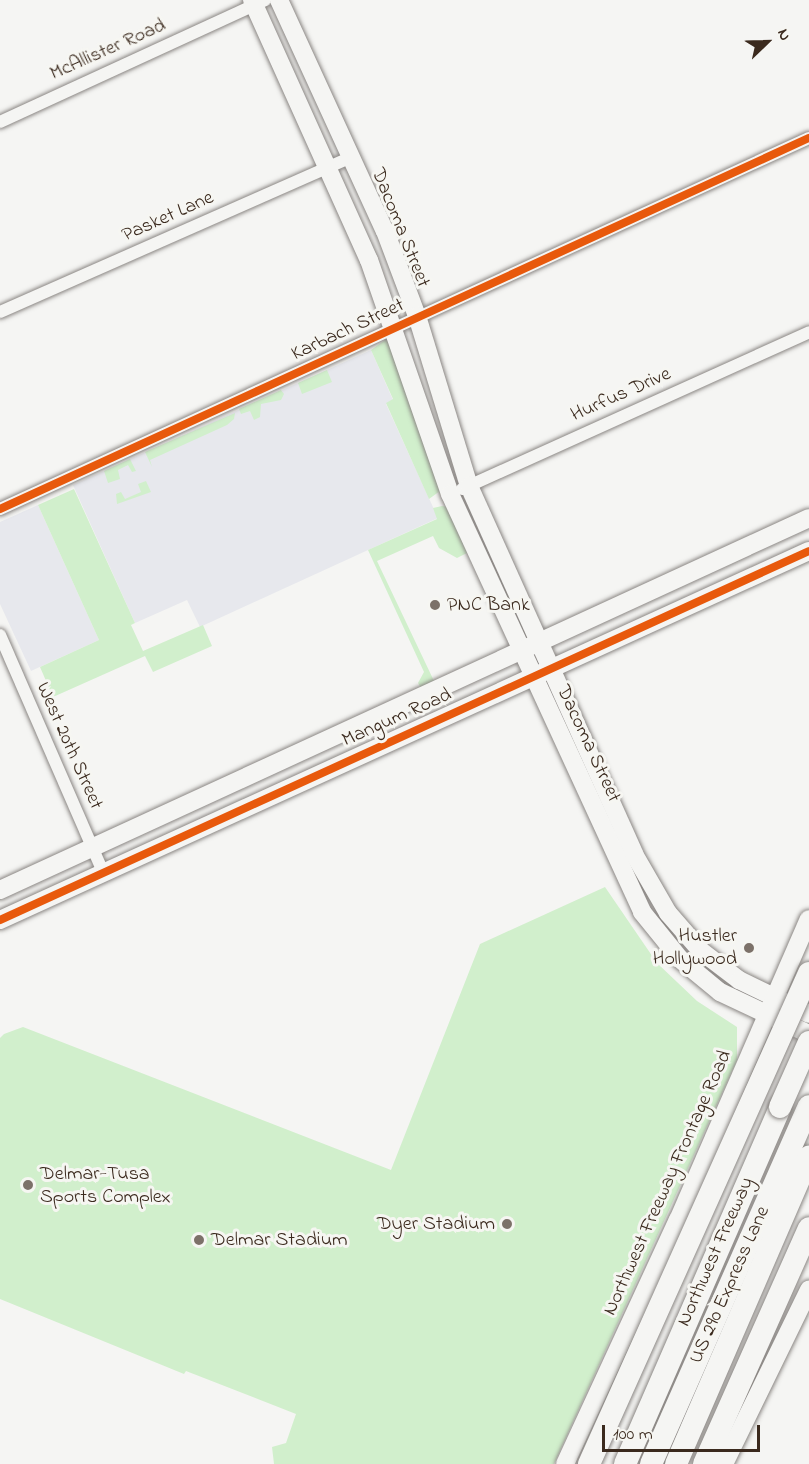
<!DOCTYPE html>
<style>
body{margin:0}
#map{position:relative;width:809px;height:1464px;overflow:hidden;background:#f5f5f3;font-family:"Indie Flower",sans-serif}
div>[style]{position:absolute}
.built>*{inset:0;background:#e7e8ed}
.green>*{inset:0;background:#d1efcc}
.roads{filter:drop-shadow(0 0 2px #8a8683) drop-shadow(0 0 2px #8a8683)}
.minor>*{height:12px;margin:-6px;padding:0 6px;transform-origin:6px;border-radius:6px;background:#f5f5f3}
.secondary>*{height:18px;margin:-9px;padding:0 9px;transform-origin:9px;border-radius:9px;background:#f5f5f3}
.motorway>*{height:22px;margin:-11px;padding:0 11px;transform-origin:11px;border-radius:11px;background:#f5f5f3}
.bridges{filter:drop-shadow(0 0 2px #8a8683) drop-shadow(0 0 2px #8a8683)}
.motorway-bridge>*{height:22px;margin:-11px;padding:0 11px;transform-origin:11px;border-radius:11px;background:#f5f5f3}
.cycleway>*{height:8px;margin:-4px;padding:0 4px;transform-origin:4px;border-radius:4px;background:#e8590c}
.dots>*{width:16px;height:16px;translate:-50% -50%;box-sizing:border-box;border:3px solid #f6f6f2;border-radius:50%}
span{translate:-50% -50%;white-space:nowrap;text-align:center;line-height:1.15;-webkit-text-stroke:6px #f6f6f2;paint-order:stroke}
.street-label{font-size:20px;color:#3b2a1e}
.poi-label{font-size:20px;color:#3b2a1e}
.left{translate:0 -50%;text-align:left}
.right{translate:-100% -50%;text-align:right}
.north{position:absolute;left:737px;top:12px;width:60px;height:60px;-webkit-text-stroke:4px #f6f6f2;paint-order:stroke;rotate:67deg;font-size:16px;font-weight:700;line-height:24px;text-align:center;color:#3b2a1e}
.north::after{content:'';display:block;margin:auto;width:21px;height:27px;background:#3b2a1e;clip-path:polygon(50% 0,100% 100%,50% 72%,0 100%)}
.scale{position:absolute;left:602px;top:1425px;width:158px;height:27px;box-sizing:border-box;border:3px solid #3b2a1e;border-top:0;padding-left:8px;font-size:18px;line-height:21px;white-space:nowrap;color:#3b2a1e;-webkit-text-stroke:4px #f6f6f2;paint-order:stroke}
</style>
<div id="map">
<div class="built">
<i style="clip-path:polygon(371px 350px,393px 400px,386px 404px,438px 518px,200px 627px,187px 600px,135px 623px,73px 485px)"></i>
<i style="clip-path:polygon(38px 505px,99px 640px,31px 671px,0 604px,0 522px)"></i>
</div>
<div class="green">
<i style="clip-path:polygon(385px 340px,393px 342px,440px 491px,429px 499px,386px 403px,393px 399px,371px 350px)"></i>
<i style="clip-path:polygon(327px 370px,332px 382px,302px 394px,298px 383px)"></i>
<i style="clip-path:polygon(281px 390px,284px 394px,281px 400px,261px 404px,260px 417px,254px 420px,250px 411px,241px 414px,239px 409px)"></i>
<i style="clip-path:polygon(235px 413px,234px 419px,227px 425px,150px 460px,152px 467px,145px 452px)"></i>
<i style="clip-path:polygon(130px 459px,136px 471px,132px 472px,128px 465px,118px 470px,120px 479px,108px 483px,104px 471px)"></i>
<i style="clip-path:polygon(146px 481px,151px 492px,117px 504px,116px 494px,121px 492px,125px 499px,141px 492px,138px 484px)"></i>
<i style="clip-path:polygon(74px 489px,135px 623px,131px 625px,143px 651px,203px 625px,212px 646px,153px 672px,145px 656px,53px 697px,40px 667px,99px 640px,38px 505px)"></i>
<i style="clip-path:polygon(442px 506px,449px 507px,467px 553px,457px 558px,439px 548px,433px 536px,377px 561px,434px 681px,421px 688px,418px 683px,424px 672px,368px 550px,437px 519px,433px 508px)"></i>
<i style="clip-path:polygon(605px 887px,657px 963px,697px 1001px,737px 1027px,737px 1060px,554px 1464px,274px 1464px,272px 1447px,286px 1443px,296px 1414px,186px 1371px,184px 1374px,0 1299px,0 1038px,4px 1034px,23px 1027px,391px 1170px,480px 944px)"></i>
</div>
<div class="roads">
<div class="minor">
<i style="left:0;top:122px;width:292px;rotate:-24.7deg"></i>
<i style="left:0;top:312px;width:385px;rotate:-23.8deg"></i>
<i style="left:462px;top:489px;width:381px;rotate:-24.3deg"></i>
<i style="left:0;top:509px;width:890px;rotate:-24.64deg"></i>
<i style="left:0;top:635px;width:258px;rotate:66.5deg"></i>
</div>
<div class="secondary">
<i style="left:252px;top:0;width:285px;rotate:65.8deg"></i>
<i style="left:369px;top:260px;width:248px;rotate:70.9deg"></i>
<i style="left:450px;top:494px;width:460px;rotate:65.3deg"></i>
<i style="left:642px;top:912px;width:60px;rotate:51deg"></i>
<i style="left:680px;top:959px;width:52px;rotate:39.5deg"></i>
<i style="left:720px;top:992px;width:98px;rotate:25.3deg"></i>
<i style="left:279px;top:0;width:254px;rotate:65.4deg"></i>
<i style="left:385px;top:231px;width:91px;rotate:69.4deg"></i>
<i style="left:417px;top:316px;width:178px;rotate:73deg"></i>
<i style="left:469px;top:486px;width:403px;rotate:65.8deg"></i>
<i style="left:634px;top:854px;width:68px;rotate:60deg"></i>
<i style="left:668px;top:913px;width:50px;rotate:49deg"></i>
<i style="left:701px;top:951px;width:48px;rotate:37.3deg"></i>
<i style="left:739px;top:980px;width:78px;rotate:25.9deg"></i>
<i style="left:0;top:890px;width:890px;rotate:-24.69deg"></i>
<i style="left:0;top:920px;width:889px;rotate:-24.52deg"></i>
<i style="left:565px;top:1464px;width:269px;rotate:-65.2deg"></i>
<i style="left:678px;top:1220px;width:328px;rotate:-66.5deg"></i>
<i style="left:724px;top:1464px;width:194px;rotate:-64deg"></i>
</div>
<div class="motorway">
<i style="left:625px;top:1464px;width:389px;rotate:-66.5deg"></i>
<i style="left:651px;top:1464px;width:391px;rotate:-66.2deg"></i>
<i style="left:676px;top:1464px;width:335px;rotate:-66.6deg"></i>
<i style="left:704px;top:1464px;width:258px;rotate:-66deg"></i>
</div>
</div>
<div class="bridges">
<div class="motorway-bridge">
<i style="left:780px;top:1107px;width:71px;rotate:-66deg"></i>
<i style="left:589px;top:1464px;width:538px;rotate:-65.86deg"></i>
</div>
</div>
<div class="cycleway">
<i style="left:0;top:509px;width:890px;rotate:-24.64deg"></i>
<i style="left:0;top:920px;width:889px;rotate:-24.52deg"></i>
</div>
<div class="dots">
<i style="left:435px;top:605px;background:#7c7169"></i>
<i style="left:749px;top:948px;background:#7c7169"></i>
<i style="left:28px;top:1185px;background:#7c7169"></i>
<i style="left:507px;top:1224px;background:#7c7169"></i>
<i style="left:199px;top:1240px;background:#7c7169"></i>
</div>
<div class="street-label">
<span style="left:108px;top:50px;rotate:-24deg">McAllister Road</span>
<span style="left:168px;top:217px;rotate:-24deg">Pasket Lane</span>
<span style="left:400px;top:228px;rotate:68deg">Dacoma Street</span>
<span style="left:348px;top:330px;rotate:-25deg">Karbach Street</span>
<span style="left:621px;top:395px;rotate:-24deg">Hurfus Drive</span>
<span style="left:397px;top:718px;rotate:-24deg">Mangum Road</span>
<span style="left:588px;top:744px;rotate:65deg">Dacoma Street</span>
<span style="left:69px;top:746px;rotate:66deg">West 20th Street</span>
<span style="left:668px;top:1183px;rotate:-66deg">Northwest Freeway Frontage Road</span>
<span style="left:716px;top:1252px;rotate:-66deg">Northwest Freeway</span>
<span style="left:730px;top:1285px;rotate:-66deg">US 290 Express Lane</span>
</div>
<div class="poi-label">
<span class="left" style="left:447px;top:605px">PNC Bank</span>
<span class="right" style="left:737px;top:948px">Hustler<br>Hollywood</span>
<span class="left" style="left:40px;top:1186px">Delmar-Tusa<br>Sports Complex</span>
<span class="right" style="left:495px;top:1224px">Dyer Stadium</span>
<span class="left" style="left:211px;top:1240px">Delmar Stadium</span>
</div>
<div class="north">N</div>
<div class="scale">100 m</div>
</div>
